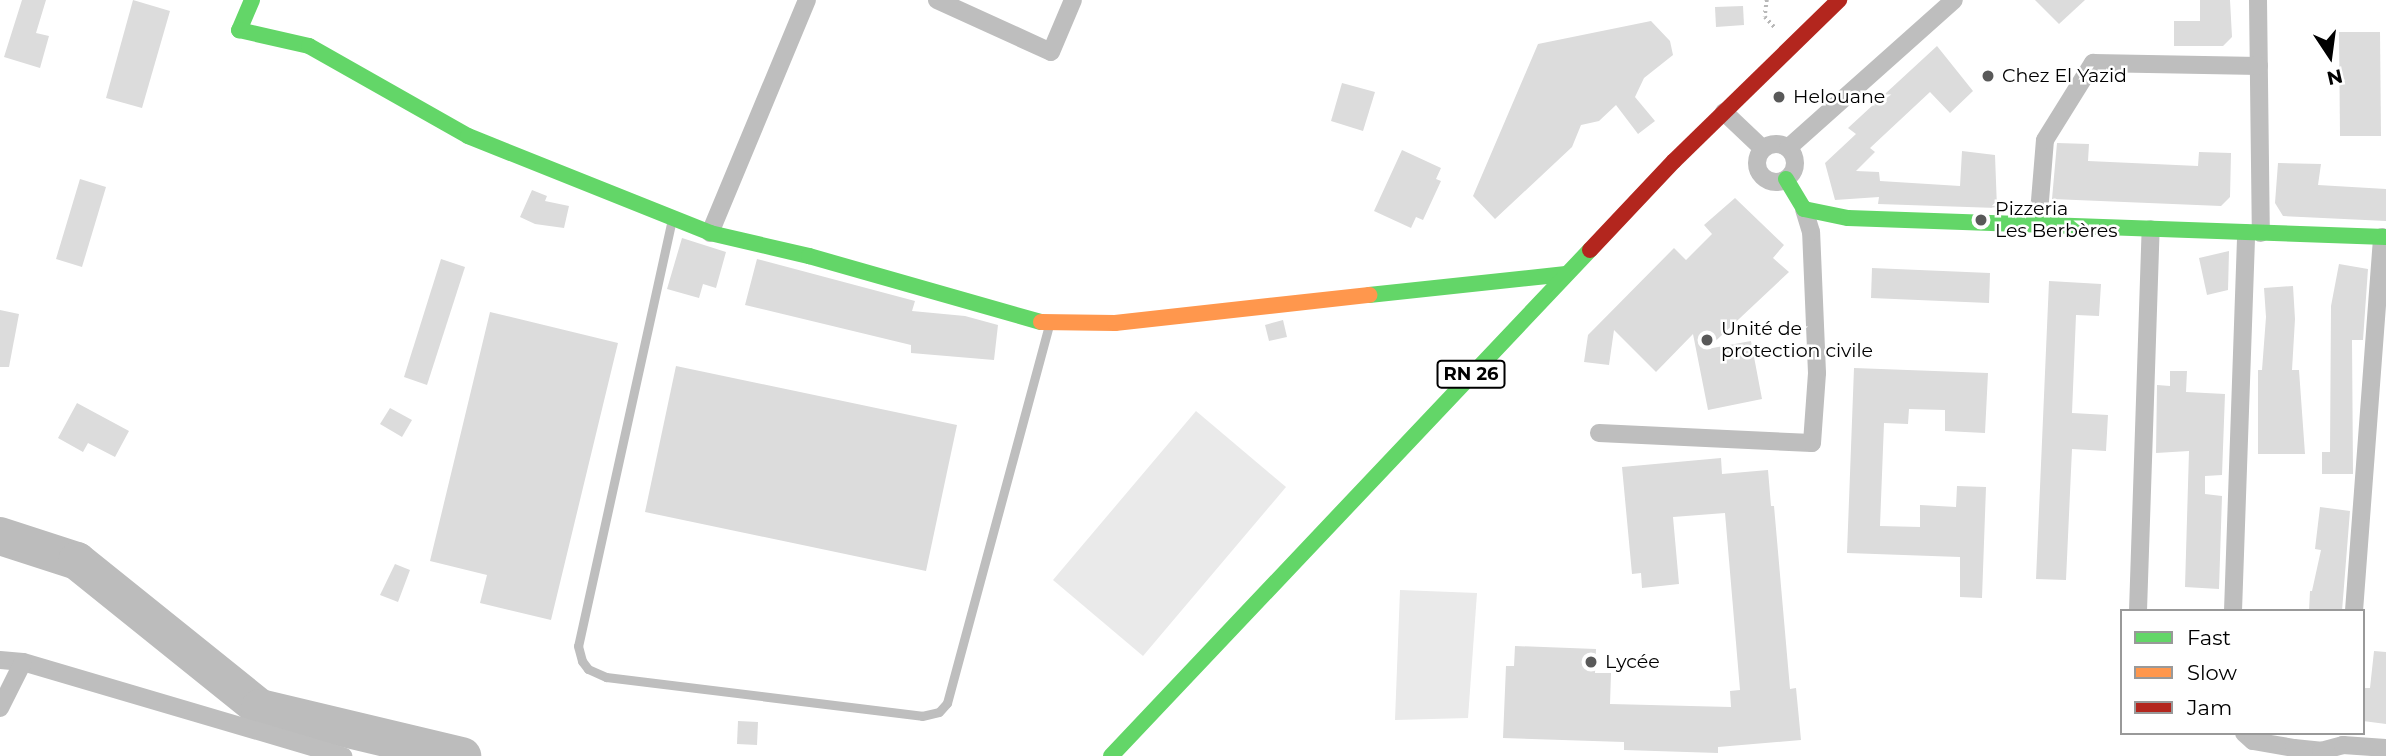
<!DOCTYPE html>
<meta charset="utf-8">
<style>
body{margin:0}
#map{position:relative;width:2386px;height:756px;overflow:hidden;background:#fff;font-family:Montserrat,sans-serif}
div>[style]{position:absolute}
.green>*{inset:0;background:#eaeaea}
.river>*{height:38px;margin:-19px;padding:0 19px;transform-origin:19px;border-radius:19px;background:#bcbcbc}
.building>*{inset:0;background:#dcdcdc}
.path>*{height:3.5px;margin-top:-1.75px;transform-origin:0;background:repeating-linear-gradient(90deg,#b8b8b8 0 2px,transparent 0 5.5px)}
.lane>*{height:9px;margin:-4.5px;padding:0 4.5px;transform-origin:4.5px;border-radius:4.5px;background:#bebebe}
.street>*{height:18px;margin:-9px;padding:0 9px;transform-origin:9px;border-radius:9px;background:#bebebe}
.street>.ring{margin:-9px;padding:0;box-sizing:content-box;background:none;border:18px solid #bebebe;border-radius:50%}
.fast>*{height:16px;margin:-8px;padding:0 8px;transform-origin:8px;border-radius:8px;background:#63d668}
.slow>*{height:16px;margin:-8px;padding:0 8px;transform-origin:8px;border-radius:8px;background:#ff974d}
.jam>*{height:16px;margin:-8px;padding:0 8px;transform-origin:8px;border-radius:8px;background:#b3261e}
.dots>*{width:19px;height:19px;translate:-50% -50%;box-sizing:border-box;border:4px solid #fff;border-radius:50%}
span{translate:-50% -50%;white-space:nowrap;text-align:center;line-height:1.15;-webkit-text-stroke:5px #fff;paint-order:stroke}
.shield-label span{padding:2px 5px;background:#fff;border:2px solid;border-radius:5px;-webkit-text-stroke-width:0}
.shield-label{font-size:18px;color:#000;font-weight:700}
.poi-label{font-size:19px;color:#000}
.left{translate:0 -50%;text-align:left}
.legend{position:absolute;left:2120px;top:609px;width:245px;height:126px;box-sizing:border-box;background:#fff;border:2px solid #999;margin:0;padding:9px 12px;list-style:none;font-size:21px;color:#000}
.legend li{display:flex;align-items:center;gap:14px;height:35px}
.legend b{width:35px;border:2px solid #999}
.north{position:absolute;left:2295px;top:21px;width:70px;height:70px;-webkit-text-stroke:5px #fff;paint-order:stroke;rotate:167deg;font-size:19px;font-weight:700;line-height:28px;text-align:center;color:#000}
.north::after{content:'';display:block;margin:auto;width:24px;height:32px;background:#000;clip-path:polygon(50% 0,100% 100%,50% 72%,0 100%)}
</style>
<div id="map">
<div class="green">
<i style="clip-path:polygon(1196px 411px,1286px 487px,1143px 656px,1053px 580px)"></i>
<i style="clip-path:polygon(1400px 590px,1477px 593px,1468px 718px,1395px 720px)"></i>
</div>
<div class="river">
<i style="left:0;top:536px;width:81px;rotate:18deg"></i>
<i style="left:77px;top:561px;width:235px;rotate:38.8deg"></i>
<i style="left:260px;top:708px;width:208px;rotate:13.4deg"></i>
</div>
<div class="building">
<i style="clip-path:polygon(22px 0,46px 0,36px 33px,49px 36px,40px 68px,4px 57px)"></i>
<i style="clip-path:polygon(133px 0,170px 11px,142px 108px,106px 98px)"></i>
<i style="clip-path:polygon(2035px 0,2085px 0,2059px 24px)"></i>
<i style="clip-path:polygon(2200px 0,2230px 0,2232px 37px,2223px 46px,2174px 46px,2174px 21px,2200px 21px)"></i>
<i style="clip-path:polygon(1743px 6px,1744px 25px,1716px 27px,1715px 7px)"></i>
<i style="clip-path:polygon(1651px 21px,1670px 41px,1673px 55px,1644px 78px,1635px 97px,1655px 121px,1638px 134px,1616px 105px,1599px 121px,1581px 125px,1572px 147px,1495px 219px,1473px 196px,1538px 44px)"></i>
<i style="clip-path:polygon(2339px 32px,2380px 32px,2381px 136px,2340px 136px)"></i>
<i style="clip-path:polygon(1937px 46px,1973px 91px,1950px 113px,1930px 92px,1870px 148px,1875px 152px,1856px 171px,1879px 172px,1880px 181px,1960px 186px,1962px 151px,1995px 155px,1997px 208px,1878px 204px,1879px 197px,1835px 200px,1825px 163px,1856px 134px,1848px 128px)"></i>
<i style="clip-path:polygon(1342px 83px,1375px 92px,1363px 131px,1331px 121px)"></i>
<i style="clip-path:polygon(2057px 143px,2089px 144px,2088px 161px,2198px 166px,2199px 152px,2231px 153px,2230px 197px,2221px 206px,2052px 199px)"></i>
<i style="clip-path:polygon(1402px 150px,1441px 168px,1436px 179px,1441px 181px,1423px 220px,1416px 217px,1411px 228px,1374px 211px)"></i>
<i style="clip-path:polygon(2278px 163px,2321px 164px,2318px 185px,2386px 189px,2386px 221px,2283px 216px,2275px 203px)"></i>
<i style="clip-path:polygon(80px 179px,106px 187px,82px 267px,56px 259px)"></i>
<i style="clip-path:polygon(532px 190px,547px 196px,545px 201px,569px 206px,564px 228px,535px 224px,520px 217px)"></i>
<i style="clip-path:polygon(1735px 198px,1784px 245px,1773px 258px,1789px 272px,1707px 349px,1751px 341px,1762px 399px,1708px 410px,1693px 334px,1656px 372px,1614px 330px,1609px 365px,1584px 362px,1588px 335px,1674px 248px,1686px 260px,1712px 234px,1704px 225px)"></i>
<i style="clip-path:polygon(682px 238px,726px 252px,716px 288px,703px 284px,699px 298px,667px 289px)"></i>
<i style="clip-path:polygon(2229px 251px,2228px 290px,2207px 295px,2199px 258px)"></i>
<i style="clip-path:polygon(441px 259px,465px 267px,427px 385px,404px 377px)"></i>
<i style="clip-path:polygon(757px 259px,915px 301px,912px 311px,965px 316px,998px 325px,994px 360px,911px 353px,911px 345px,745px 305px)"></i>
<i style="clip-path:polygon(2339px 264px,2368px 269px,2363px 340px,2352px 340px,2353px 474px,2322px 474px,2322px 452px,2330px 452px,2331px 306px)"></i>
<i style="clip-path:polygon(1872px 268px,1990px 273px,1989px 303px,1871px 298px)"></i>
<i style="clip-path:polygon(2049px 281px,2101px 284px,2099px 316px,2076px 315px,2072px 413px,2108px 415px,2106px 451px,2072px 449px,2066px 580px,2036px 579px)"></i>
<i style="clip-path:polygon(2293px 286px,2295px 319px,2292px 370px,2299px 370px,2305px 454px,2258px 454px,2258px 370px,2262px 370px,2266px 317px,2264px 288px)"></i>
<i style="clip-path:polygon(0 310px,19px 314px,9px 367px,0 367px)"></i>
<i style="clip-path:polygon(490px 312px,618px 343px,551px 620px,480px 603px,487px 575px,430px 561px)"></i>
<i style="clip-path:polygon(1283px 320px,1287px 337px,1269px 341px,1265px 325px)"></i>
<i style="clip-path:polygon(676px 366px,957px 425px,926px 571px,645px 512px)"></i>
<i style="clip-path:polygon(1854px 368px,1988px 373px,1985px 433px,1945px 431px,1945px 410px,1909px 409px,1908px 424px,1884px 423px,1880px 526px,1920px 527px,1920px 505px,1956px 507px,1957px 486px,1986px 487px,1982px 598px,1960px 597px,1960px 557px,1847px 553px)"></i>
<i style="clip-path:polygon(2170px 371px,2187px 371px,2186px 392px,2225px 394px,2222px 475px,2205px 476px,2205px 494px,2222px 496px,2219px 589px,2185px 587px,2189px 451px,2156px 453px,2157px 385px,2170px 386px)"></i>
<i style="clip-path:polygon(77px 403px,129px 431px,115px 457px,88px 443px,83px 452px,58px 438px)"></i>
<i style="clip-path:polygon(390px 408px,412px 420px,402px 437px,380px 424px)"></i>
<i style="clip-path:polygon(1721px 458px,1722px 474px,1768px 470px,1771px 506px,1774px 506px,1790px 689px,1796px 688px,1801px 740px,1718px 747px,1718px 753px,1624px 750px,1624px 742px,1503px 738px,1506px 666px,1514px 666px,1515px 646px,1596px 649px,1595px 673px,1611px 673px,1610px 704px,1731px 707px,1730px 691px,1740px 690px,1725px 513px,1673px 517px,1679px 584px,1642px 588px,1641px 573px,1632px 574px,1622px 467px)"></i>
<i style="clip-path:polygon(2320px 507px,2350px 511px,2342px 611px,2309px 611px,2310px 591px,2312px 591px,2321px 550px,2315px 549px)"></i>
<i style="clip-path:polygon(395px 564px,410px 570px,398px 602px,380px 595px)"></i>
<i style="clip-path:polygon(2374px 651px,2386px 652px,2386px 724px,2363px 721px,2363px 688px,2370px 688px)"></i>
<i style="clip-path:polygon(738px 721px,758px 722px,757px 745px,737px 744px)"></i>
</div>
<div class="path">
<i style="left:1767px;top:0;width:17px;rotate:97deg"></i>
<i style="left:1765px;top:17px;width:16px;rotate:47deg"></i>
</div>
<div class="lane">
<i style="left:672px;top:219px;width:437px;rotate:102.4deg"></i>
<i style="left:578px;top:646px;width:16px;rotate:75deg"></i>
<i style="left:582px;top:661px;width:10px;rotate:53deg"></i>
<i style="left:588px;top:669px;width:20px;rotate:24deg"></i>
<i style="left:606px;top:677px;width:318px;rotate:7deg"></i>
<i style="left:922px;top:716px;width:17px;rotate:-13deg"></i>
<i style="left:939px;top:712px;width:12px;rotate:-48deg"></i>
<i style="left:947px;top:703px;width:391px;rotate:-74.9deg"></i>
</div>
<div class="street">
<i style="left:937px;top:0;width:125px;rotate:24.5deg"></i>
<i style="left:1051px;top:52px;width:56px;rotate:-67.1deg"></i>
<i style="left:2258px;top:0;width:233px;rotate:89.3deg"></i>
<i style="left:1724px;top:112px;width:52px;rotate:43.5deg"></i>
<i class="ring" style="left:1757px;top:144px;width:20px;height:20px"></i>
<i style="left:1788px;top:148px;width:222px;rotate:-41.7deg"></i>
<i style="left:2038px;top:225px;width:85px;rotate:-85.3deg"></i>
<i style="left:2045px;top:140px;width:91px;rotate:-58.1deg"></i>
<i style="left:2093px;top:63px;width:166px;rotate:1deg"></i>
<i style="left:710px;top:233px;width:252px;rotate:-67.4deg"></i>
<i style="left:1599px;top:433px;width:213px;rotate:2.7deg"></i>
<i style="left:1812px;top:443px;width:70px;rotate:-85.9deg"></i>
<i style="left:1817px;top:373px;width:141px;rotate:-92.4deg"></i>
<i style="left:1811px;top:232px;width:24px;rotate:-107deg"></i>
<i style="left:2138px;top:611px;width:382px;rotate:-88.1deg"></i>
<i style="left:2233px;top:611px;width:378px;rotate:-88deg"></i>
<i style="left:2354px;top:611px;width:375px;rotate:-85.7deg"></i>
<i style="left:0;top:660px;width:23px;rotate:5deg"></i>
<i style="left:23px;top:662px;width:334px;rotate:16.4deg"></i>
<i style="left:0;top:708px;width:51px;rotate:-63.4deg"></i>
<i style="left:2244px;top:733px;width:12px;rotate:42deg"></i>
<i style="left:2253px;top:741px;width:42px;rotate:9.7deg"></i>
<i style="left:2294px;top:748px;width:27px;rotate:6deg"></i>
<i style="left:2321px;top:751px;width:23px;rotate:-15deg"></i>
<i style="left:2343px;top:745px;width:43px;rotate:4deg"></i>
</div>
<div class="fast">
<i style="left:252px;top:0;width:33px;rotate:113deg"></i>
<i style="left:239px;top:30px;width:72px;rotate:12.9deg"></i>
<i style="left:309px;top:46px;width:183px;rotate:29.5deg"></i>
<i style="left:468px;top:136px;width:261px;rotate:21.8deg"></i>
<i style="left:710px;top:233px;width:102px;rotate:13.1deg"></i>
<i style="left:809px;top:256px;width:241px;rotate:15.9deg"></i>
<i style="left:1786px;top:179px;width:35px;rotate:59deg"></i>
<i style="left:1804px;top:209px;width:45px;rotate:11.6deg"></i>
<i style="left:1848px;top:218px;width:538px;rotate:2.02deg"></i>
<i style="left:1369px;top:295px;width:198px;rotate:-6.1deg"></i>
<i style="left:1111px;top:756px;width:697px;rotate:-46.57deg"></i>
</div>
<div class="slow">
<i style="left:1041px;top:322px;width:74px;rotate:0.8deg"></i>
<i style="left:1115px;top:323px;width:256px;rotate:-6.3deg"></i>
</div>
<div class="jam">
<i style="left:1590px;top:250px;width:122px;rotate:-46.7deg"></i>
<i style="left:1674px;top:161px;width:231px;rotate:-44.3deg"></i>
</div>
<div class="dots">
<i style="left:1988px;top:76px;background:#595959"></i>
<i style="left:1779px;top:97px;background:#595959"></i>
<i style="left:1981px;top:220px;background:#595959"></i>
<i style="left:1707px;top:340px;background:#595959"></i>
<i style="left:1591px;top:662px;background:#595959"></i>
</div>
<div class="shield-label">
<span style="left:1471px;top:374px">RN 26</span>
</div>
<div class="poi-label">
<span class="left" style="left:2002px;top:76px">Chez El Yazid</span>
<span class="left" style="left:1793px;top:97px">Helouane</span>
<span class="left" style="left:1995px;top:220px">Pizzeria<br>Les Berbères</span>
<span class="left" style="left:1721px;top:340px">Unité de<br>protection civile</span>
<span class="left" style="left:1605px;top:662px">Lycée</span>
</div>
<ul class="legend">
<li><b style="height:9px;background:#63d668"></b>Fast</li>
<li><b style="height:9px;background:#ff974d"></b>Slow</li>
<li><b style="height:9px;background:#b3261e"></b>Jam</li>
</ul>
<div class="north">N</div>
</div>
